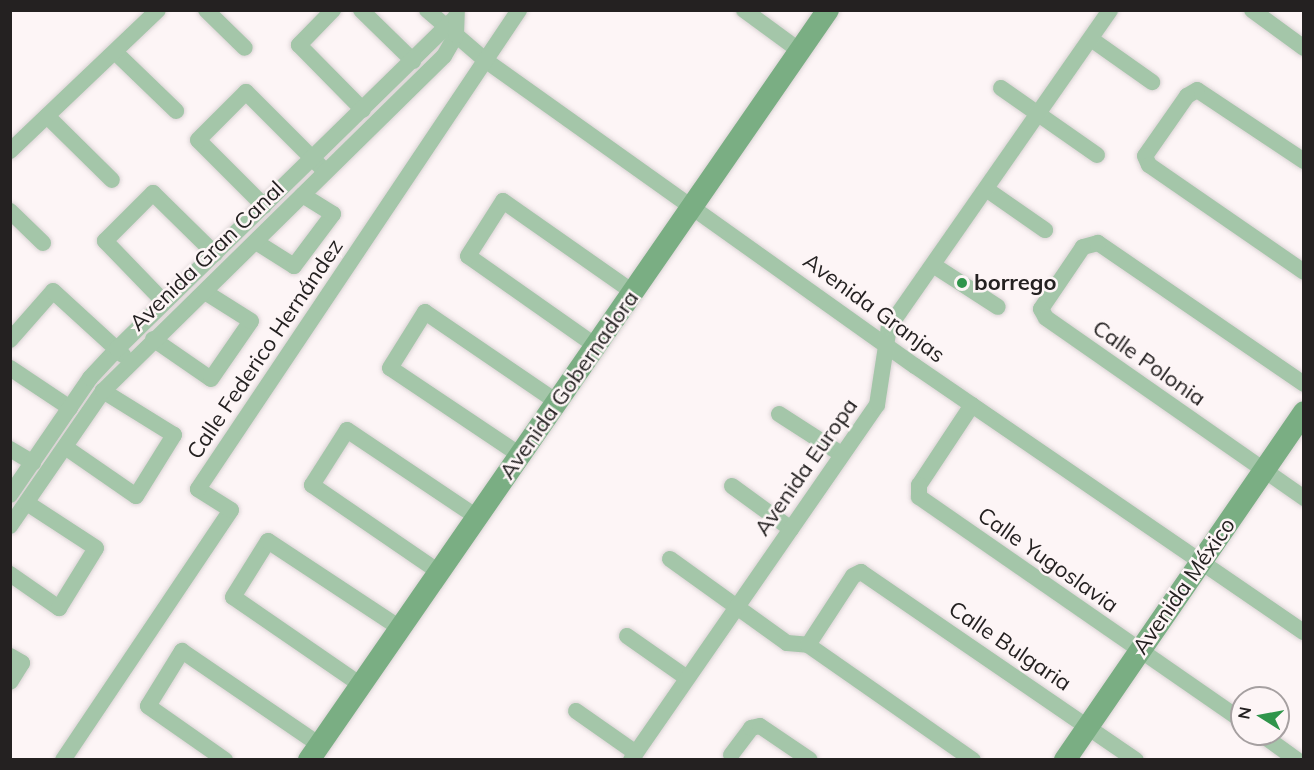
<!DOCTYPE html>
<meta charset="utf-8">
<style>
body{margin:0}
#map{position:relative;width:1314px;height:770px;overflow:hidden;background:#fdf5f6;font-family:Mulish,sans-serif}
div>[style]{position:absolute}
.roads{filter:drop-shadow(0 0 2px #dad3d4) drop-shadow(0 0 2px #dad3d4)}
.street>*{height:16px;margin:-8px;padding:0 8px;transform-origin:8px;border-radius:8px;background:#a4c6a9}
.secondary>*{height:22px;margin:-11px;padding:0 11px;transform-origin:11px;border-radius:11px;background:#7aae83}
.dots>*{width:16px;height:16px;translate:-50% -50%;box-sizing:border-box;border:3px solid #fdf5f6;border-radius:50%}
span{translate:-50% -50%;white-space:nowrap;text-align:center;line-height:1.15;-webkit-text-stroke:5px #fdf5f6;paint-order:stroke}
.street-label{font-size:22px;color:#242121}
.poi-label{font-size:22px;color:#242121;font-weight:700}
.left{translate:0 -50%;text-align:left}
.frame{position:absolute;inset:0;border:12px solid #242121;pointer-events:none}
.north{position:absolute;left:1230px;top:686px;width:60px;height:60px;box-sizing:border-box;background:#fdf5f6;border:2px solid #a6a0a1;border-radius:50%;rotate:281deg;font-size:16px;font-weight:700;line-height:24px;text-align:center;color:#242121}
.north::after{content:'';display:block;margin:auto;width:21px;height:27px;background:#2f954b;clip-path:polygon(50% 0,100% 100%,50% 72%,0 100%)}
</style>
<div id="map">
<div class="roads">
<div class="street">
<i style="left:206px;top:10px;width:54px;rotate:44.3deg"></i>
<i style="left:333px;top:10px;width:49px;rotate:134.2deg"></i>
<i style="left:299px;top:45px;width:91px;rotate:45.4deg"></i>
<i style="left:361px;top:10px;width:73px;rotate:44.4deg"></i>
<i style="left:427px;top:10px;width:77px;rotate:40.8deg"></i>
<i style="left:485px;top:60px;width:528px;rotate:35.44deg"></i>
<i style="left:915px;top:366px;width:471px;rotate:34.4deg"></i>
<i style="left:744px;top:10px;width:69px;rotate:36.2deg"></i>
<i style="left:1252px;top:10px;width:64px;rotate:36.2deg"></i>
<i style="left:1091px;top:39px;width:75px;rotate:35.2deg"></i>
<i style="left:115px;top:52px;width:85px;rotate:44deg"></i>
<i style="left:1001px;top:88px;width:117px;rotate:34.9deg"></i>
<i style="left:47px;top:116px;width:91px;rotate:44.6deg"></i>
<i style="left:10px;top:151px;width:204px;rotate:-43.6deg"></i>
<i style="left:1304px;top:161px;width:128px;rotate:-146.4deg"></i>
<i style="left:1197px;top:90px;width:12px;rotate:149deg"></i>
<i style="left:1187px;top:96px;width:73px;rotate:125deg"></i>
<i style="left:1145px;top:156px;width:10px;rotate:66deg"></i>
<i style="left:1149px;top:165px;width:188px;rotate:34.6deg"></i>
<i style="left:986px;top:189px;width:72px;rotate:34.8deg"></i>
<i style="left:264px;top:206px;width:93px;rotate:-135deg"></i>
<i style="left:198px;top:140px;width:68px;rotate:-45deg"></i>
<i style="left:246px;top:92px;width:105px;rotate:45deg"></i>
<i style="left:10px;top:211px;width:46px;rotate:44.1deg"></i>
<i style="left:256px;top:242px;width:45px;rotate:32.3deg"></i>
<i style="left:294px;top:266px;width:65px;rotate:-53.1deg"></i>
<i style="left:333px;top:214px;width:36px;rotate:-148deg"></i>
<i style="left:933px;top:265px;width:77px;rotate:32.9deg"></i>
<i style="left:164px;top:302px;width:85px;rotate:-134deg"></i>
<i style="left:105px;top:241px;width:68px;rotate:-45deg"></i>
<i style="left:153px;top:193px;width:87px;rotate:44.5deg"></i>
<i style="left:153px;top:339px;width:70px;rotate:34.6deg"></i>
<i style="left:211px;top:379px;width:70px;rotate:-55.4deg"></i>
<i style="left:251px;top:321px;width:54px;rotate:-147.8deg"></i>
<i style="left:10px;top:340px;width:65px;rotate:-48.7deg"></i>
<i style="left:53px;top:291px;width:95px;rotate:42.4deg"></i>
<i style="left:596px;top:346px;width:156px;rotate:-144.9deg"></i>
<i style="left:468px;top:256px;width:65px;rotate:-57.5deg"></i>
<i style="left:503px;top:201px;width:159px;rotate:35deg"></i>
<i style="left:10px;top:368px;width:72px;rotate:33.7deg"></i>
<i style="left:1304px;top:384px;width:250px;rotate:-145.6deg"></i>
<i style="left:1098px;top:243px;width:16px;rotate:165deg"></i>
<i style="left:1083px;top:247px;width:75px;rotate:124.1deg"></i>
<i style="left:1041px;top:309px;width:10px;rotate:61deg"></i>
<i style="left:1046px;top:318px;width:315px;rotate:34.9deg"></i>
<i style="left:972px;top:405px;width:96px;rotate:123.5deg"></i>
<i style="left:919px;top:485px;width:12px;rotate:90deg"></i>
<i style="left:919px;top:497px;width:393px;rotate:34.7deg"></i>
<i style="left:779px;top:414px;width:74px;rotate:32.8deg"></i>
<i style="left:65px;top:447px;width:86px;rotate:34.6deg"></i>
<i style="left:136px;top:496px;width:72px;rotate:-58.1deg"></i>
<i style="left:174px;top:435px;width:84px;rotate:-148.2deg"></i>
<i style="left:10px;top:449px;width:27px;rotate:31deg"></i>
<i style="left:520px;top:455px;width:156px;rotate:-146.2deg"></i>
<i style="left:390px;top:368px;width:66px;rotate:-58deg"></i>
<i style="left:425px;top:312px;width:160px;rotate:34.3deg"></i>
<i style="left:732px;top:486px;width:73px;rotate:36.1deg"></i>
<i style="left:10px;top:495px;width:142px;rotate:-55.6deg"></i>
<i style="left:90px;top:378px;width:40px;rotate:-47deg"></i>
<i style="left:117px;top:349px;width:472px;rotate:-44.4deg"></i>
<i style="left:10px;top:526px;width:164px;rotate:-55.4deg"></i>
<i style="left:103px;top:391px;width:478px;rotate:-44.5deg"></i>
<i style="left:444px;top:56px;width:24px;rotate:-60deg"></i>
<i style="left:456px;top:35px;width:23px;rotate:-88deg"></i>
<i style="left:670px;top:559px;width:144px;rotate:35.7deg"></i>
<i style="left:787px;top:643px;width:21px;rotate:5deg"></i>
<i style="left:808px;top:645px;width:201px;rotate:34.9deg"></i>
<i style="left:439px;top:572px;width:154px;rotate:-145.6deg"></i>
<i style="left:312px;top:485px;width:65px;rotate:-57.5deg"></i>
<i style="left:347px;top:430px;width:156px;rotate:33.8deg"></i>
<i style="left:10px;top:574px;width:60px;rotate:34.8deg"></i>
<i style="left:59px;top:608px;width:70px;rotate:-58.3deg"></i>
<i style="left:96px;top:548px;width:82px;rotate:-146.9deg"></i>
<i style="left:627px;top:636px;width:73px;rotate:35deg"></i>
<i style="left:808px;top:645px;width:82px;rotate:-56.9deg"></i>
<i style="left:853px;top:576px;width:9px;rotate:-27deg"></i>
<i style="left:861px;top:572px;width:333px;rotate:34.4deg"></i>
<i style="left:10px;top:656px;width:14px;rotate:30deg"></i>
<i style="left:22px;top:663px;width:22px;rotate:122deg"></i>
<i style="left:361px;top:685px;width:155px;rotate:-145.5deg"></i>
<i style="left:233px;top:597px;width:66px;rotate:-58deg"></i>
<i style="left:268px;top:541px;width:158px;rotate:33.4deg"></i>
<i style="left:576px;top:711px;width:73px;rotate:35deg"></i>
<i style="left:1261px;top:734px;width:44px;rotate:35.8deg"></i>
<i style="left:731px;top:755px;width:34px;rotate:-53deg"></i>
<i style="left:751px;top:728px;width:9px;rotate:-13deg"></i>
<i style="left:760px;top:726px;width:60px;rotate:34.2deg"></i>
<i style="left:63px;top:760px;width:301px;rotate:-56.1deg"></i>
<i style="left:231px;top:510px;width:39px;rotate:-148deg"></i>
<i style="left:198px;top:489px;width:577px;rotate:-56.17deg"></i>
<i style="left:225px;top:760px;width:94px;rotate:-145deg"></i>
<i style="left:148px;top:706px;width:65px;rotate:-58.3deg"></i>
<i style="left:182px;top:651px;width:167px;rotate:34.3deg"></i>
<i style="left:631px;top:760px;width:432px;rotate:-55.3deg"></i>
<i style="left:877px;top:405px;width:79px;rotate:-81.3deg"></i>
<i style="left:889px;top:327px;width:386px;rotate:-55.1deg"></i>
</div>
<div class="secondary">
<i style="left:309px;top:760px;width:912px;rotate:-55.32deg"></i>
<i style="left:1065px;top:760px;width:422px;rotate:-55.5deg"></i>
</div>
</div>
<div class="dots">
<i style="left:962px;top:283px;background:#2f954b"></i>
</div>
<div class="street-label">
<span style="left:207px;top:256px;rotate:-44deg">Avenida Gran Canal</span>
<span style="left:874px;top:308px;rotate:36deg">Avenida Granjas</span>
<span style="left:265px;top:349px;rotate:-56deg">Calle Federico Hernández</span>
<span style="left:1149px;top:363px;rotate:35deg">Calle Polonia</span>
<span style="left:569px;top:385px;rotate:-55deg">Avenida Gobernadora</span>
<span style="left:806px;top:467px;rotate:-55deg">Avenida Europa</span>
<span style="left:1048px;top:560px;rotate:35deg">Calle Yugoslavia</span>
<span style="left:1184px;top:586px;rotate:-55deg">Avenida México</span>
<span style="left:1010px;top:646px;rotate:34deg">Calle Bulgaria</span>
</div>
<div class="poi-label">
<span class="left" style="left:974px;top:283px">borrego</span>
</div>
<div class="frame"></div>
<div class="north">N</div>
</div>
